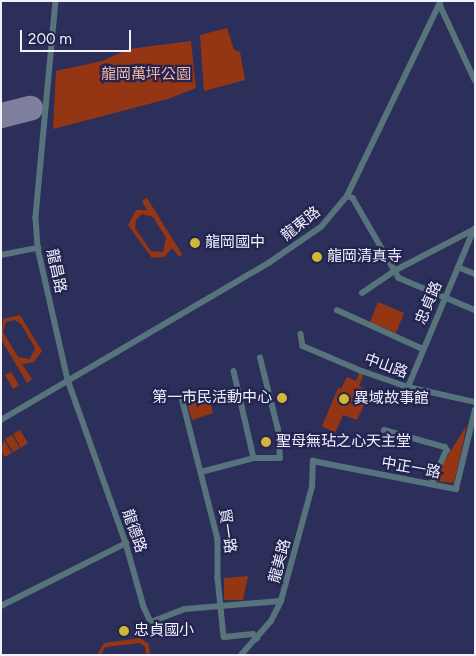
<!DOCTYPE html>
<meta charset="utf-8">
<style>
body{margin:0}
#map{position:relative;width:476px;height:656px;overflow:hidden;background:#2c2f5a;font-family:Figtree,"Noto Sans TC",sans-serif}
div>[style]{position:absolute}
.green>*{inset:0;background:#943614}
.runway>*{height:25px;margin:-12.5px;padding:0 12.5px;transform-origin:12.5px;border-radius:12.5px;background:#7e809e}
.minor>*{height:5.5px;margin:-2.75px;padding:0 2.75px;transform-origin:2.75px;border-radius:2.75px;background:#57737b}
.dots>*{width:14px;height:14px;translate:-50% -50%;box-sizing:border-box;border:2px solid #23244f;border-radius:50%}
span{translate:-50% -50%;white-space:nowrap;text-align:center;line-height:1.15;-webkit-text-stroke:4.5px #23244f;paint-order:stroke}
.park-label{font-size:15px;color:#f4b8a5}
.street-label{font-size:15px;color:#f0f1fd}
.poi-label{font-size:15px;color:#f0f1fd}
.left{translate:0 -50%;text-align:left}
.right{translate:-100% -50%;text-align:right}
.frame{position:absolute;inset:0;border:2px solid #f0f1fd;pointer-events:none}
.scale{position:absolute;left:20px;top:30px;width:111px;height:22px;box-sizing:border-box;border:2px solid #f0f1fd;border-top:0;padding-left:6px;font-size:15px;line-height:18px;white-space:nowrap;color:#f0f1fd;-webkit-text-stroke:4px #23244f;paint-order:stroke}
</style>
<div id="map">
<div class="green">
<i style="clip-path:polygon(227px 28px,234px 50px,240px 52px,245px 80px,204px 91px,200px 35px)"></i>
<i style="clip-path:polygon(191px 41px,196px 88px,168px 99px,53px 129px,56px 71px,102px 61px,129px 49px)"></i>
<i style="clip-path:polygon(evenodd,147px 198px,182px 254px,179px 257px,172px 248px,164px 257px,152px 258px,128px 225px,136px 210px,147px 210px,142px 201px,147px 198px,142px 214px,153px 217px,166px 238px,163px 252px,151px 251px,135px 228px,136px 220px,142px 214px)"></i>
<i style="clip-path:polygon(378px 302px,404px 313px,396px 333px,370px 322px)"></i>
<i style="clip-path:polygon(evenodd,20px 315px,42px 351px,34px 362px,22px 364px,32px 379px,27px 383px,1px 339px,3px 319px,20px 315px,15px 320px,21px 324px,35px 348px,30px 359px,18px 357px,3px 332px,6px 322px,15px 320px)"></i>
<i style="clip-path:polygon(360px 371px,364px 373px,359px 386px,370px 392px,357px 420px,343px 415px,335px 433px,322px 426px,338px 388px,341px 389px,347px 377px,356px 381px)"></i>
<i style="clip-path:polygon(11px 372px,19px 385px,13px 389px,5px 375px)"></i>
<i style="clip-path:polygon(208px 391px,213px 413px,192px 420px,186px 400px)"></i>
<i style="clip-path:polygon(467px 425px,454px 483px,434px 481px,434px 477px)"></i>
<i style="clip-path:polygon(20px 430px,28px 443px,21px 448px,13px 434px)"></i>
<i style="clip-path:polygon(12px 435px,20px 448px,13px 452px,5px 439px)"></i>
<i style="clip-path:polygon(4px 440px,12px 453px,5px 457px,1px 451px)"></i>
<i style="clip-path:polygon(248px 576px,243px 600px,224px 600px,224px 578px)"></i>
<i style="clip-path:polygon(140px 638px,149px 644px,150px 655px,146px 655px,145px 647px,140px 643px,105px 647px,101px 655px,97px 655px,104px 643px)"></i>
</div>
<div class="runway">
<i style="left:1px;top:115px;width:30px;rotate:-14deg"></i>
</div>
<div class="minor">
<i style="left:56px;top:1px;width:218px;rotate:95.3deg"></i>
<i style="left:36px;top:218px;width:30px;rotate:86deg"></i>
<i style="left:38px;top:248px;width:135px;rotate:77.2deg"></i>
<i style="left:68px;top:380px;width:173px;rotate:70.4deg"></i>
<i style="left:126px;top:543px;width:66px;rotate:74.3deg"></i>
<i style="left:144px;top:607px;width:17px;rotate:65deg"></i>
<i style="left:151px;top:622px;width:36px;rotate:-21deg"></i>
<i style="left:185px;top:609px;width:96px;rotate:-4.8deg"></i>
<i style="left:440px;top:5px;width:83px;rotate:65deg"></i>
<i style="left:347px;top:196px;width:6px;rotate:18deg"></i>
<i style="left:353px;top:198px;width:92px;rotate:60.1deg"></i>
<i style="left:399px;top:278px;width:82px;rotate:22.8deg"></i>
<i style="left:1px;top:255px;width:38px;rotate:-11deg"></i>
<i style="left:458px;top:267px;width:18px;rotate:22deg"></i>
<i style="left:362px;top:293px;width:41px;rotate:-34.1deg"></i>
<i style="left:396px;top:270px;width:89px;rotate:-27.4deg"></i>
<i style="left:337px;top:310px;width:94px;rotate:24.4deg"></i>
<i style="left:301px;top:334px;width:12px;rotate:81deg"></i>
<i style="left:303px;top:346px;width:64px;rotate:23deg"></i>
<i style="left:362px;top:371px;width:49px;rotate:19.2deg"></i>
<i style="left:408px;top:387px;width:69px;rotate:12.6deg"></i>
<i style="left:234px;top:371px;width:89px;rotate:77.1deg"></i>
<i style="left:408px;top:387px;width:171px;rotate:-67.3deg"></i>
<i style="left:182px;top:398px;width:146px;rotate:75.7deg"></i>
<i style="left:218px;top:539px;width:39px;rotate:90deg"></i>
<i style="left:218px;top:578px;width:59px;rotate:84.2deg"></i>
<i style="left:224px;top:637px;width:29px;rotate:-6deg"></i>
<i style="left:253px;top:634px;width:6px;rotate:45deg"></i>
<i style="left:1px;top:420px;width:312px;rotate:-30.4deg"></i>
<i style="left:270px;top:262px;width:62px;rotate:-34.5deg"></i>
<i style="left:321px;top:227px;width:40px;rotate:-50deg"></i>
<i style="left:347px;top:196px;width:216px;rotate:-64.3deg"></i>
<i style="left:384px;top:430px;width:63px;rotate:15.6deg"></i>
<i style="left:445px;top:447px;width:4px;rotate:56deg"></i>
<i style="left:447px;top:450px;width:36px;rotate:114deg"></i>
<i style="left:201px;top:472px;width:55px;rotate:-14.8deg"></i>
<i style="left:254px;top:458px;width:26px"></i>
<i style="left:280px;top:458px;width:28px;rotate:-94deg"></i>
<i style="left:278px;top:430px;width:74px;rotate:-104deg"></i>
<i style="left:1px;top:606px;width:140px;rotate:-26.7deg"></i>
<i style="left:241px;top:655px;width:45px;rotate:-48.6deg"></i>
<i style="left:271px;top:621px;width:22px;rotate:-63deg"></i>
<i style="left:281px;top:601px;width:118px;rotate:-74.8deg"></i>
<i style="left:312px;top:487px;width:26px;rotate:-88deg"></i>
<i style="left:313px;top:461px;width:146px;rotate:11.1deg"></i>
<i style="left:456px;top:489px;width:81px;rotate:-76.5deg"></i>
</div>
<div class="dots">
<i style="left:195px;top:243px;background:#cfb837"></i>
<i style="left:317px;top:257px;background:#cfb837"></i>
<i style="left:282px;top:398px;background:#cfb837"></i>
<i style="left:344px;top:399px;background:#cfb837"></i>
<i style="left:266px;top:442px;background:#cfb837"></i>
<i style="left:124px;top:631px;background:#cfb837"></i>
</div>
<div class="park-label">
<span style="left:146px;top:75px">龍岡萬坪公園</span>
</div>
<div class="street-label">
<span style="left:301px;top:224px;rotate:-38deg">龍東路</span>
<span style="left:56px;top:271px;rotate:78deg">龍昌路</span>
<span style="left:429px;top:303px;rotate:-67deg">忠貞路</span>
<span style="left:386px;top:366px;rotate:20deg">中山路</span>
<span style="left:411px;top:468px;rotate:10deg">中正一路</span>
<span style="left:134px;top:531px;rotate:71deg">龍德路</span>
<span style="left:227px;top:531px;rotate:82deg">貿一路</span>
<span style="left:280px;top:561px;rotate:-75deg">龍美路</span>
</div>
<div class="poi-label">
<span class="left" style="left:205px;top:243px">龍岡國中</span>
<span class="left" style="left:327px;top:257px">龍岡清真寺</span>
<span class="right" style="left:272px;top:398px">第一市民活動中心</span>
<span class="left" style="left:354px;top:399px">異域故事館</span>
<span class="left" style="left:276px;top:442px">聖母無玷之心天主堂</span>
<span class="left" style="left:134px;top:631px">忠貞國小</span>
</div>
<div class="frame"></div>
<div class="scale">200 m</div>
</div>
